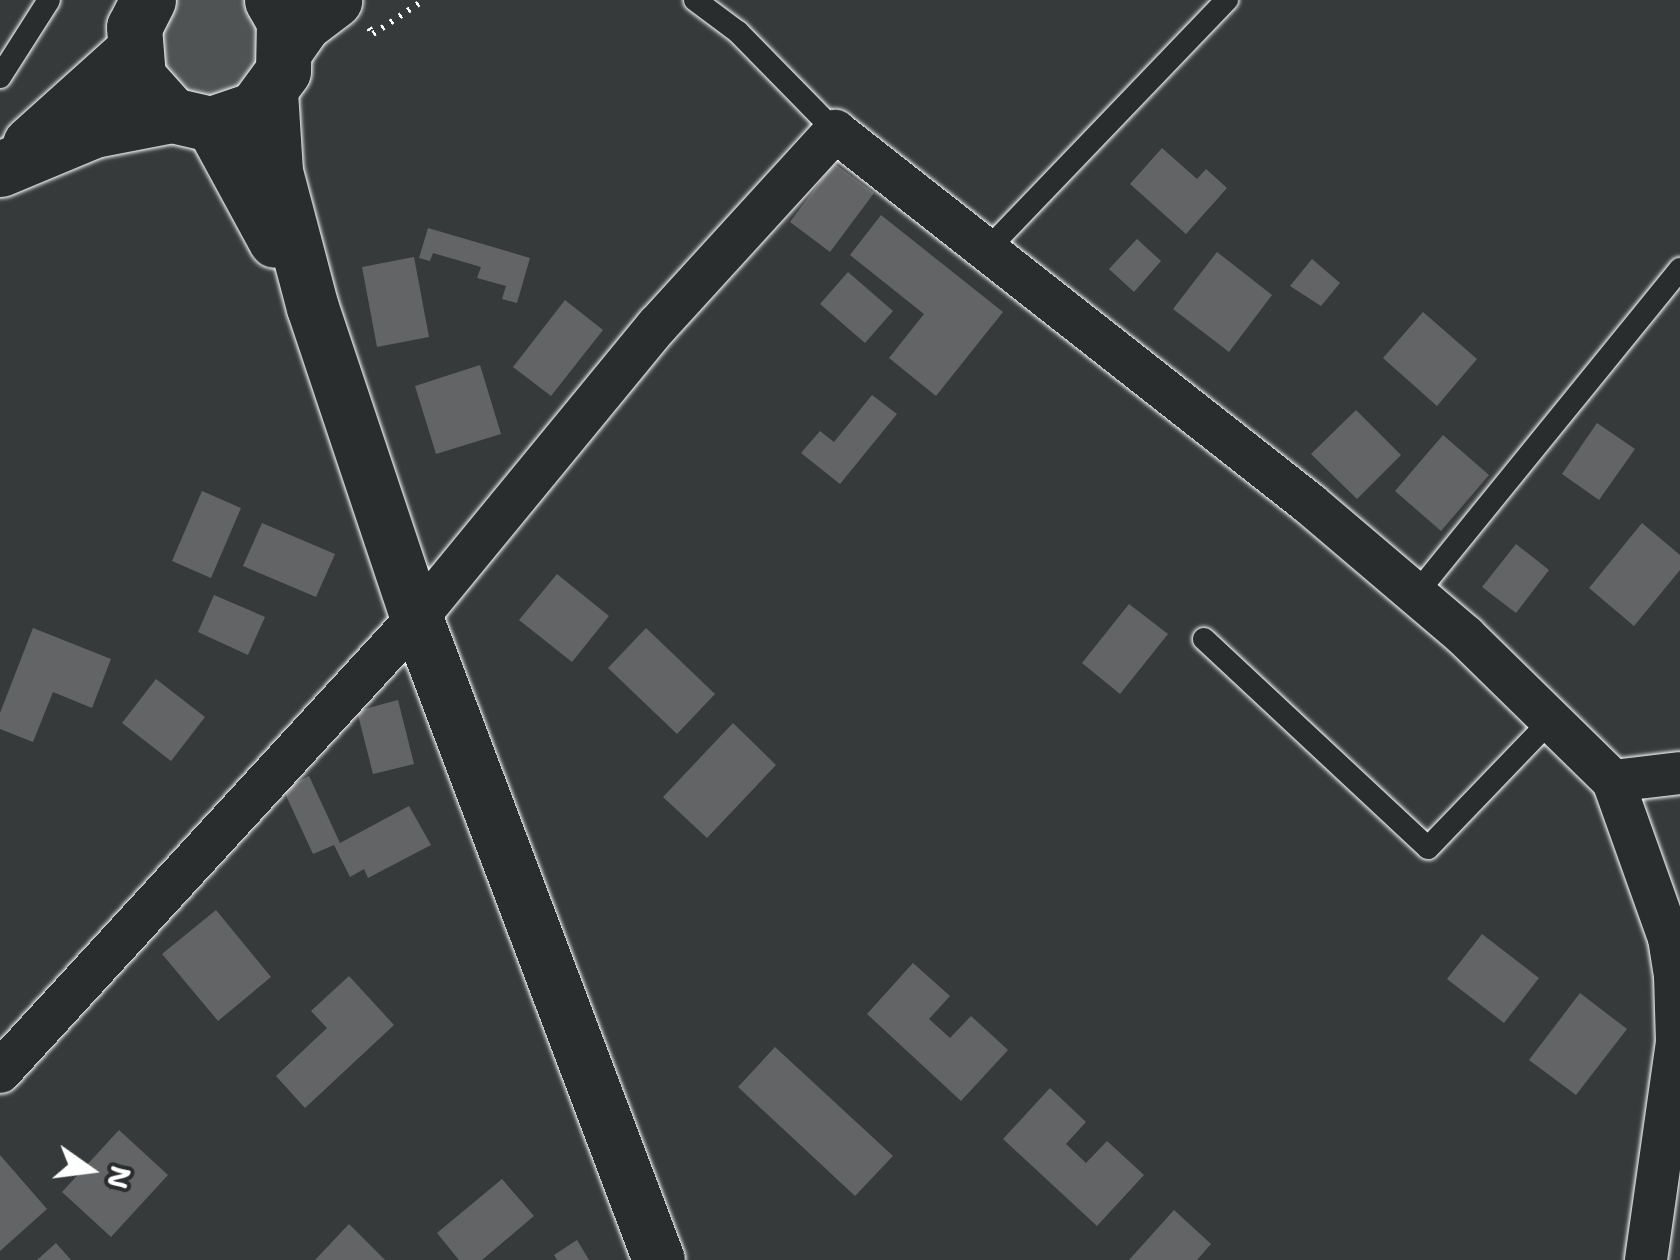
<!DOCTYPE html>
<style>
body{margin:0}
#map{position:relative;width:1680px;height:1260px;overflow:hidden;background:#373a3b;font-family:"Shantell Sans",sans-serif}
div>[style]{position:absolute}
.green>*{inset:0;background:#505354}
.building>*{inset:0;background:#636465}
.path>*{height:6px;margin-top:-3px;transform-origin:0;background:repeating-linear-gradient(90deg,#fff 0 2.5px,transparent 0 10.5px)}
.roads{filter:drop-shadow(0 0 2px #fff) drop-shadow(0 0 2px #fff)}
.service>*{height:22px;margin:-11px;padding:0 11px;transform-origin:11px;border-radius:11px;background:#2a2d2e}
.minor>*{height:42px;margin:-21px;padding:0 21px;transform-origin:21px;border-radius:21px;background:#2a2d2e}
.tertiary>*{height:52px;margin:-26px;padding:0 26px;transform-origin:26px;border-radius:26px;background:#2a2d2e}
.primary>*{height:55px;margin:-27.5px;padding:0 27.5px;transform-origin:27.5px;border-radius:27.5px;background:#2a2d2e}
span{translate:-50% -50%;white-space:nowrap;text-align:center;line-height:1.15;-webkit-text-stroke:10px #2a2d2e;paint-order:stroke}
.north{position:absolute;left:40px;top:1120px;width:100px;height:100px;-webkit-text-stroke:8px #2a2d2e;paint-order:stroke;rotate:104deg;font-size:28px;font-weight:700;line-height:40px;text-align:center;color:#fff}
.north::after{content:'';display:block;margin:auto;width:35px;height:45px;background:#fff;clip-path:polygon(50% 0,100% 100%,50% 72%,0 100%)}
</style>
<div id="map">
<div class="green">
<i style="clip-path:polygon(176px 0,246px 0,261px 17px,263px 73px,217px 104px,166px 83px,155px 28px)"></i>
</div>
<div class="building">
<i style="clip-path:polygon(1162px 148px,1197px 179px,1206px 169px,1227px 188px,1186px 234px,1130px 184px)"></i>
<i style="clip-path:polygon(834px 163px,874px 193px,830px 252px,790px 222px)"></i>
<i style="clip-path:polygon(881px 215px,1003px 312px,936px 396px,889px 358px,924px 314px,850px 255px)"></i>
<i style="clip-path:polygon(428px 228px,530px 258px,517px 303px,502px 299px,506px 286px,477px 278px,481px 267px,433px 253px,430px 261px,419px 258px)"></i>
<i style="clip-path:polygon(1137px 239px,1161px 261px,1134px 292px,1109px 269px)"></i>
<i style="clip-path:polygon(1217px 252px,1272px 295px,1229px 352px,1173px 309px)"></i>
<i style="clip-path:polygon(414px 257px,429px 337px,377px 347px,362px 267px)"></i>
<i style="clip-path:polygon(1312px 259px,1340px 283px,1321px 306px,1290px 286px)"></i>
<i style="clip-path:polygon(848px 272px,893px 311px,865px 343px,820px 304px)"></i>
<i style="clip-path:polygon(565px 300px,603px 330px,551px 396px,513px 367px)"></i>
<i style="clip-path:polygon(1423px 312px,1477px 359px,1437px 406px,1383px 358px)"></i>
<i style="clip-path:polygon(480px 365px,501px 434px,436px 454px,415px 386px)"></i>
<i style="clip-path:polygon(872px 395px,897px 414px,840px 484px,801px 453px,820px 431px,834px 442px)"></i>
<i style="clip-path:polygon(1356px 410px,1401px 455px,1357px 499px,1311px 454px)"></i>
<i style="clip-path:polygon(1597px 423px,1635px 449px,1599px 500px,1562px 474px)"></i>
<i style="clip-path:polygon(1443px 435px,1489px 475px,1441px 531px,1395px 491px)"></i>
<i style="clip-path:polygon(202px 491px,241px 508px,211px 578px,172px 561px)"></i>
<i style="clip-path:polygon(262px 523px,335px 554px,316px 597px,243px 566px)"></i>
<i style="clip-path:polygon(1642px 523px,1680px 555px,1680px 570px,1634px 626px,1589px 588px)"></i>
<i style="clip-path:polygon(1516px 544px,1549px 570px,1516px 613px,1482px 587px)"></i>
<i style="clip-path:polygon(557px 574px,609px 616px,572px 662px,519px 620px)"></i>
<i style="clip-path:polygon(214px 595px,265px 617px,248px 655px,198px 632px)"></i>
<i style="clip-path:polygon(1129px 604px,1168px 634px,1120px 694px,1082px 663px)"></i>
<i style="clip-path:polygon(33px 628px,111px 659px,92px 708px,53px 692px,33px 742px,0 729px,0 713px)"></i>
<i style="clip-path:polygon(646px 628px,715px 694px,677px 734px,608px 668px)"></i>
<i style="clip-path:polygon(156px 679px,205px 717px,171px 761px,122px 723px)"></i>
<i style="clip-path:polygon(398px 700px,414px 764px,373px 774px,357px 711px)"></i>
<i style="clip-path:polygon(733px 723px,776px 765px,707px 838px,663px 797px)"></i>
<i style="clip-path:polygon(309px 776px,340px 843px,409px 806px,431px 845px,368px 878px,364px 869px,350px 877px,334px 845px,313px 854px,283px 789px)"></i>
<i style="clip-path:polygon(216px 910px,271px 977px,218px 1021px,162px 954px)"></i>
<i style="clip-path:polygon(1482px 934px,1539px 978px,1504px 1023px,1447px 979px)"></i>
<i style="clip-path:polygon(913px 963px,950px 996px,929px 1019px,950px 1038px,971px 1016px,1008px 1050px,961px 1101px,867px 1014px)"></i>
<i style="clip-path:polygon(349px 976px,394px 1025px,305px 1108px,276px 1076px,327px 1028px,311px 1011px)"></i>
<i style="clip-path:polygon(1580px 993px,1627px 1029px,1576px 1095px,1529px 1060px)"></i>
<i style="clip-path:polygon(775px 1047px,893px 1156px,855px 1196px,738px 1087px)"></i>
<i style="clip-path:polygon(1050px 1088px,1086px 1122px,1066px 1144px,1086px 1163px,1107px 1141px,1144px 1175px,1097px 1226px,1003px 1139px)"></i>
<i style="clip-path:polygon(119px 1130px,168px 1175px,111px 1237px,62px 1192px)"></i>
<i style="clip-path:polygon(0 1155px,47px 1209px,0 1251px)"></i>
<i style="clip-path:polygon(502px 1179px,534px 1216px,482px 1260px,459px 1260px,437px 1233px)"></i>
<i style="clip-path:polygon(1174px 1210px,1211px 1244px,1197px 1260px,1129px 1260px)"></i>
<i style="clip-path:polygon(349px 1224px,385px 1260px,315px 1260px)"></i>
<i style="clip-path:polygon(577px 1240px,589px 1260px,557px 1260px,554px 1255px)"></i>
<i style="clip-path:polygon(56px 1243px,71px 1260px,37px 1260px)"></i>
</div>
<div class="path">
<i style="left:369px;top:28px;width:7px;rotate:56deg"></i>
<i style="left:373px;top:34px;width:61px;rotate:-33.7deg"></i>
</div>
<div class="roads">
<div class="service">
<i style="left:695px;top:0;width:54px;rotate:36.7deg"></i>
<i style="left:738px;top:32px;width:139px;rotate:45.6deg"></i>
<i style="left:0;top:77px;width:91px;rotate:-57.5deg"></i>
<i style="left:987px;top:250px;width:347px;rotate:-46.2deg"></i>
<i style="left:1416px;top:594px;width:419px;rotate:-50.9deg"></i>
<i style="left:1204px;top:639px;width:306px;rotate:43deg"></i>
<i style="left:1428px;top:848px;width:178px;rotate:-46.1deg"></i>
</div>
<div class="minor">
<i style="left:1613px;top:781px;width:67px;rotate:-6.8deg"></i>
<i style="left:0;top:1072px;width:616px;rotate:-47.43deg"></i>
<i style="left:417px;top:618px;width:379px;rotate:-50.6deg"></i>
<i style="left:658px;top:325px;width:263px;rotate:-47.6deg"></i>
<i style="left:835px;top:131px;width:604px;rotate:38.14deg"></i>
<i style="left:1310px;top:504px;width:204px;rotate:40.4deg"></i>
<i style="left:1465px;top:636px;width:207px;rotate:44.4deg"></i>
<i style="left:1613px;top:781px;width:167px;rotate:70.4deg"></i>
<i style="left:1669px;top:938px;width:38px;rotate:81deg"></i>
<i style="left:1675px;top:976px;width:66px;rotate:88.3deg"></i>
<i style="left:1677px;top:1042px;width:220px;rotate:98.1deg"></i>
</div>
<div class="tertiary">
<i style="left:272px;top:92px;width:80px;rotate:86.4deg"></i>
<i style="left:277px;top:172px;width:141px;rotate:75.2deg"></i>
<i style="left:313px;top:308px;width:327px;rotate:71.5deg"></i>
<i style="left:417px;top:618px;width:686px;rotate:69.35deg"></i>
<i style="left:211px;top:124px;width:134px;rotate:61.5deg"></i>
</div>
<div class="primary">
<i style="left:148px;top:0;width:30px;rotate:117deg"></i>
<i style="left:134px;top:27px;width:50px;rotate:85.4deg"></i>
<i style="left:138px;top:77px;width:51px;rotate:48.2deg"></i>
<i style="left:172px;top:115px;width:40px;rotate:13deg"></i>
<i style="left:211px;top:124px;width:46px;rotate:-18.8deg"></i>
<i style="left:255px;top:109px;width:47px;rotate:-53.6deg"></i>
<i style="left:283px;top:71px;width:50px;rotate:-88.9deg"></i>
<i style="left:284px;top:21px;width:24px;rotate:-120deg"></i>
<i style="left:287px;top:47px;width:29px;rotate:-55deg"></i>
<i style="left:304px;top:23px;width:38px;rotate:-37deg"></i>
<i style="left:30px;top:144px;width:137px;rotate:-42deg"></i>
<i style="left:0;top:169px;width:102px;rotate:-22.5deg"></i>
<i style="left:94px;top:130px;width:79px;rotate:-10.9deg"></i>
</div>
</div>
<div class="north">N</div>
</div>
